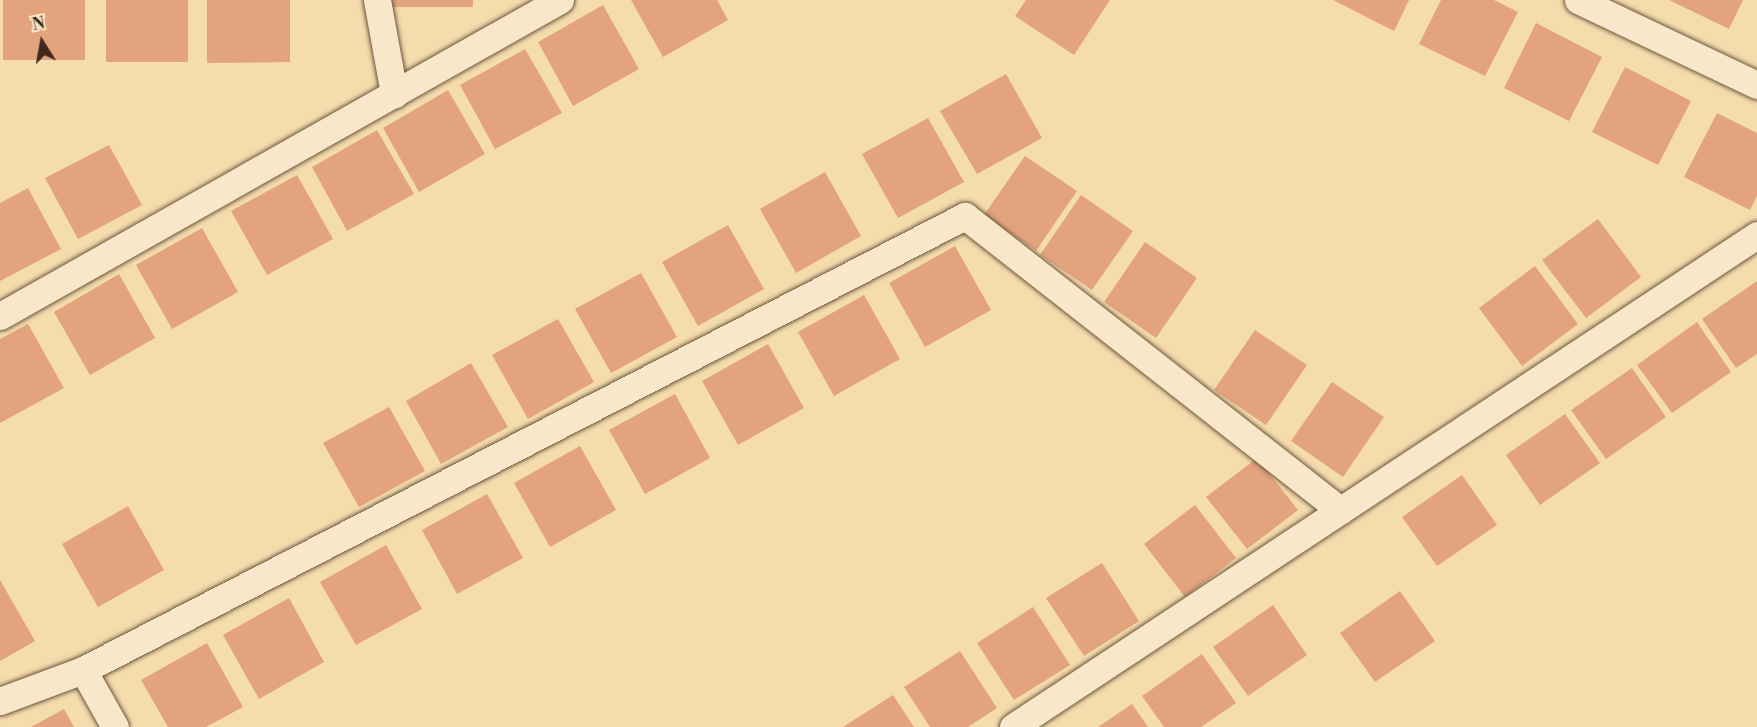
<!DOCTYPE html>
<style>
body{margin:0}
#map{position:relative;width:1757px;height:727px;overflow:hidden;background:#f5dcac;font-family:"Libre Bodoni",serif}
div>[style]{position:absolute}
.building>*{inset:0;background:#e3a47d}
.roads{filter:drop-shadow(0 0 2px #6d5640) drop-shadow(0 0 2px #6d5640)}
.minor>*{height:27px;margin:-13.5px;padding:0 13.5px;transform-origin:13.5px;border-radius:13.5px;background:#f8e8c9}
span{translate:-50% -50%;white-space:nowrap;text-align:center;line-height:1.15;-webkit-text-stroke:5px #f8e8c9;paint-order:stroke}
.north{position:absolute;left:12px;top:12px;width:60px;height:60px;-webkit-text-stroke:4px #f8e8c9;paint-order:stroke;rotate:349deg;font-size:16px;font-weight:700;line-height:24px;text-align:center;color:#40291c}
.north::after{content:'';display:block;margin:auto;width:21px;height:27px;background:#40291c;clip-path:polygon(50% 0,100% 100%,50% 72%,0 100%)}
</style>
<div id="map">
<div class="building">
<i style="clip-path:polygon(3px 0,85px 0,85px 60px,3px 60px)"></i>
<i style="clip-path:polygon(106px 0,188px 0,188px 62px,106px 62px)"></i>
<i style="clip-path:polygon(207px 0,290px 0,290px 62px,207px 63px)"></i>
<i style="clip-path:polygon(391px 0,473px 0,473px 7px,391px 7px)"></i>
<i style="clip-path:polygon(631px 0,717px 0,728px 20px,663px 57px)"></i>
<i style="clip-path:polygon(1026px 0,1110px 0,1074px 55px,1015px 16px)"></i>
<i style="clip-path:polygon(1333px 0,1409px 0,1394px 31px)"></i>
<i style="clip-path:polygon(1441px 0,1494px 0,1518px 12px,1485px 76px,1419px 44px)"></i>
<i style="clip-path:polygon(1669px 0,1743px 0,1729px 29px)"></i>
<i style="clip-path:polygon(603px 5px,639px 69px,573px 106px,538px 42px)"></i>
<i style="clip-path:polygon(1536px 23px,1602px 57px,1569px 121px,1504px 88px)"></i>
<i style="clip-path:polygon(525px 49px,562px 113px,495px 149px,460px 85px)"></i>
<i style="clip-path:polygon(1625px 67px,1691px 101px,1658px 165px,1592px 132px)"></i>
<i style="clip-path:polygon(1006px 74px,1042px 138px,977px 174px,940px 111px)"></i>
<i style="clip-path:polygon(448px 90px,485px 154px,419px 192px,383px 128px)"></i>
<i style="clip-path:polygon(1717px 113px,1757px 133px,1757px 196px,1750px 210px,1684px 177px)"></i>
<i style="clip-path:polygon(928px 118px,964px 182px,898px 218px,862px 154px)"></i>
<i style="clip-path:polygon(377px 130px,414px 194px,347px 231px,312px 167px)"></i>
<i style="clip-path:polygon(109px 145px,142px 205px,78px 239px,45px 178px)"></i>
<i style="clip-path:polygon(1025px 156px,1077px 191px,1036px 251px,984px 215px)"></i>
<i style="clip-path:polygon(825px 172px,861px 236px,796px 273px,760px 209px)"></i>
<i style="clip-path:polygon(297px 175px,333px 239px,267px 275px,231px 211px)"></i>
<i style="clip-path:polygon(28px 188px,61px 249px,0 281px,0 203px)"></i>
<i style="clip-path:polygon(1081px 195px,1133px 231px,1092px 290px,1040px 255px)"></i>
<i style="clip-path:polygon(1598px 219px,1641px 277px,1586px 318px,1542px 260px)"></i>
<i style="clip-path:polygon(728px 225px,764px 289px,698px 326px,662px 262px)"></i>
<i style="clip-path:polygon(202px 228px,238px 292px,172px 329px,136px 265px)"></i>
<i style="clip-path:polygon(1145px 242px,1197px 278px,1156px 338px,1104px 302px)"></i>
<i style="clip-path:polygon(955px 246px,991px 310px,925px 347px,889px 283px)"></i>
<i style="clip-path:polygon(1535px 266px,1578px 324px,1522px 366px,1479px 308px)"></i>
<i style="clip-path:polygon(641px 273px,677px 337px,611px 373px,575px 309px)"></i>
<i style="clip-path:polygon(119px 274px,155px 338px,90px 375px,54px 312px)"></i>
<i style="clip-path:polygon(1757px 281px,1757px 354px,1736px 368px,1702px 319px)"></i>
<i style="clip-path:polygon(864px 295px,900px 359px,834px 396px,798px 332px)"></i>
<i style="clip-path:polygon(558px 319px,594px 382px,528px 419px,492px 355px)"></i>
<i style="clip-path:polygon(1697px 322px,1731px 372px,1672px 413px,1637px 365px)"></i>
<i style="clip-path:polygon(28px 324px,64px 388px,0 423px,0 339px)"></i>
<i style="clip-path:polygon(1255px 330px,1307px 365px,1266px 425px,1214px 390px)"></i>
<i style="clip-path:polygon(768px 344px,804px 408px,738px 445px,702px 381px)"></i>
<i style="clip-path:polygon(471px 363px,508px 427px,441px 464px,406px 401px)"></i>
<i style="clip-path:polygon(1632px 368px,1666px 417px,1606px 459px,1571px 410px)"></i>
<i style="clip-path:polygon(1332px 382px,1384px 417px,1343px 477px,1291px 441px)"></i>
<i style="clip-path:polygon(675px 394px,710px 458px,645px 494px,609px 430px)"></i>
<i style="clip-path:polygon(389px 407px,425px 471px,359px 507px,323px 443px)"></i>
<i style="clip-path:polygon(1565px 414px,1600px 463px,1540px 505px,1506px 455px)"></i>
<i style="clip-path:polygon(580px 446px,616px 510px,550px 547px,514px 483px)"></i>
<i style="clip-path:polygon(1257px 458px,1298px 510px,1247px 549px,1206px 497px)"></i>
<i style="clip-path:polygon(1462px 475px,1497px 525px,1437px 566px,1402px 517px)"></i>
<i style="clip-path:polygon(487px 494px,523px 558px,457px 594px,422px 530px)"></i>
<i style="clip-path:polygon(1195px 505px,1236px 558px,1185px 597px,1144px 544px)"></i>
<i style="clip-path:polygon(128px 506px,164px 570px,98px 607px,62px 544px)"></i>
<i style="clip-path:polygon(386px 545px,422px 609px,356px 645px,320px 582px)"></i>
<i style="clip-path:polygon(1102px 563px,1139px 621px,1084px 656px,1046px 598px)"></i>
<i style="clip-path:polygon(0 580px,35px 641px,0 661px)"></i>
<i style="clip-path:polygon(1400px 591px,1435px 641px,1375px 682px,1340px 633px)"></i>
<i style="clip-path:polygon(289px 598px,324px 662px,259px 699px,223px 635px)"></i>
<i style="clip-path:polygon(1273px 605px,1307px 655px,1248px 696px,1213px 647px)"></i>
<i style="clip-path:polygon(1033px 607px,1070px 665px,1014px 700px,977px 643px)"></i>
<i style="clip-path:polygon(207px 643px,243px 707px,206px 727px,168px 727px,141px 680px)"></i>
<i style="clip-path:polygon(960px 651px,997px 708px,968px 727px,930px 727px,904px 687px)"></i>
<i style="clip-path:polygon(1202px 654px,1236px 703px,1201px 727px,1164px 727px,1142px 696px)"></i>
<i style="clip-path:polygon(893px 695px,914px 727px,843px 727px)"></i>
<i style="clip-path:polygon(1132px 704px,1148px 727px,1098px 727px)"></i>
<i style="clip-path:polygon(64px 709px,74px 727px,31px 727px)"></i>
</div>
<div class="roads">
<div class="minor">
<i style="left:377px;top:0;width:96px;rotate:79.7deg"></i>
<i style="left:1578px;top:0;width:198px;rotate:25.4deg"></i>
<i style="left:0;top:316px;width:643px;rotate:-29.44deg"></i>
<i style="left:83px;top:670px;width:65px;rotate:60.7deg"></i>
<i style="left:0;top:701px;width:89px;rotate:-20.5deg"></i>
<i style="left:83px;top:670px;width:992px;rotate:-27.24deg"></i>
<i style="left:965px;top:216px;width:477px;rotate:38.1deg"></i>
<i style="left:1013px;top:727px;width:892px;rotate:-33.48deg"></i>
</div>
</div>
<div class="north">N</div>
</div>
